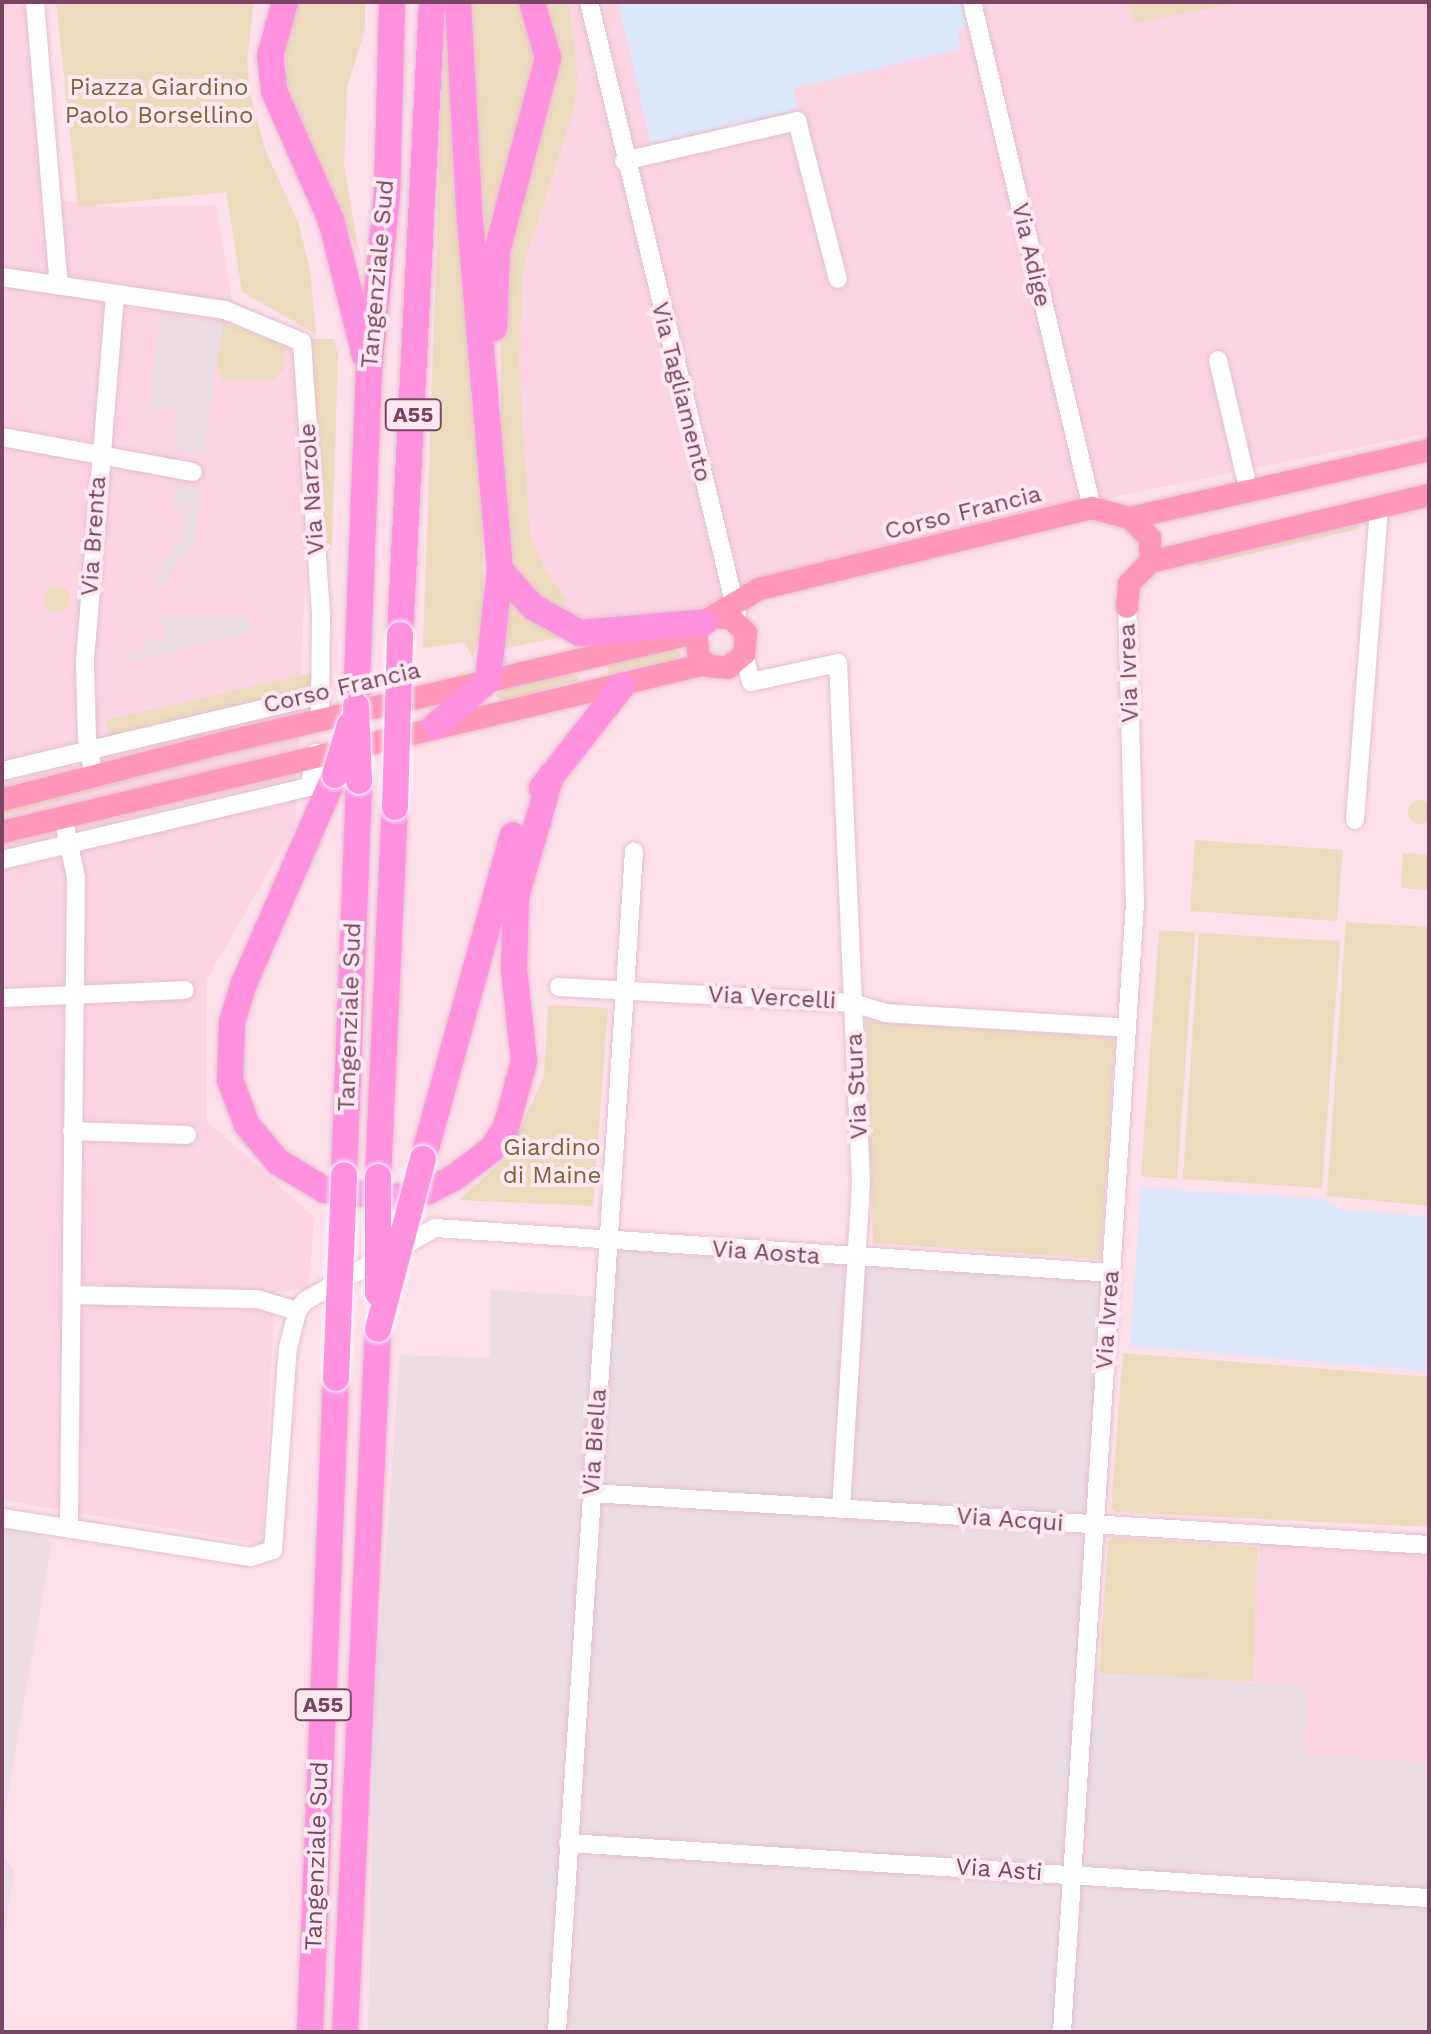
<!DOCTYPE html>
<style>
body{margin:0}
#map{position:relative;width:1431px;height:2034px;overflow:hidden;background:#fee0eb;font-family:"Work Sans",sans-serif}
div>[style]{position:absolute}
.residential>*{inset:0;background:#fcd4e4}
.industrial>*{inset:0;background:#ecdce4}
.education>*{inset:0;background:#dde7fa}
.green>*{inset:0;background:#eddbbe}
.round{border-radius:50%}
.roads{filter:drop-shadow(0 0 2px #e5bed1) drop-shadow(0 0 2px #e5bed1)}
.minor>*{height:18px;margin:-9px;padding:0 9px;transform-origin:9px;border-radius:9px;background:#fff}
.major>*{height:22px;margin:-11px;padding:0 11px;transform-origin:11px;border-radius:11px;background:#ff97ba}
.highway>*{height:26px;margin:-13px;padding:0 13px;transform-origin:13px;border-radius:13px;background:#ff91df}
.bridges{filter:drop-shadow(0 0 2px #fff) drop-shadow(0 0 2px #fff)}
.highway-bridge>*{height:26px;margin:-13px;padding:0 13px;transform-origin:13px;border-radius:13px;background:#ff91df}
span{translate:-50% -50%;white-space:nowrap;text-align:center;line-height:1.15;-webkit-text-stroke:8px #ffe9f1;paint-order:stroke}
.shield-label span{padding:2px 6px;background:#ffe9f1;border:2px solid;border-radius:6px;-webkit-text-stroke-width:0}
.shield-label{font-size:22px;color:#784564;font-weight:700}
.park-label{font-size:24px;color:#79683a}
.street-label{font-size:24px;color:#784564}
.frame{position:absolute;inset:0;border:4px solid #784564;pointer-events:none}
</style>
<div id="map">
<div class="residential">
<i style="clip-path:polygon(2px 2px,35px 2px,46px 199px,113px 207px,216px 205px,232px 300px,305px 333px,305px 581px,295px 826px,207px 979px,207px 1121px,314px 1217px,309px 1289px,275px 1292px,262px 1544px,2px 1500px)"></i>
<i style="clip-path:polygon(569px 2px,1429px 2px,1429px 433px,1117px 496px,757px 585px,742px 618px,596px 651px,562px 614px,567px 598px,546px 572px,530px 535px,519px 362px,524px 265px,573px 112px,578px 77px)"></i>
<i style="clip-path:polygon(1259px 1543px,1429px 1552px,1429px 1763px,1304px 1755px,1308px 1686px,1253px 1682px)"></i>
</div>
<div class="industrial">
<i style="clip-path:polygon(162px 312px,223px 322px,203px 455px,173px 449px,180px 409px,163px 405px,161px 412px,149px 410px)"></i>
<i style="clip-path:polygon(176px 484px,202px 490px,194px 542px,157px 591px,153px 588px,160px 579px,155px 574px,182px 539px,186px 512px,173px 509px)"></i>
<i style="clip-path:polygon(161px 615px,250px 618px,253px 632px,133px 661px,132px 656px,147px 648px,145px 643px,166px 638px)"></i>
<i style="clip-path:polygon(607px 1244px,1111px 1278px,1093px 1672px,1308px 1686px,1304px 1755px,1429px 1763px,1429px 2032px,368px 2032px,375px 1702px,400px 1355px,490px 1358px,491px 1290px,601px 1297px)"></i>
<i style="clip-path:polygon(2px 1525px,33px 1530px,52px 1543px,2px 1828px)"></i>
<i style="clip-path:polygon(2px 1856px,15px 1872px,2px 1940px)"></i>
</div>
<div class="education">
<i style="clip-path:polygon(618px 2px,969px 2px,974px 27px,957px 30px,960px 49px,794px 88px,798px 109px,651px 144px)"></i>
<i style="clip-path:polygon(1141px 1188px,1322px 1199px,1342px 1210px,1429px 1216px,1429px 1371px,1130px 1346px)"></i>
</div>
<div class="green">
<i style="clip-path:polygon(56px 2px,254px 2px,247px 59px,250px 94px,266px 152px,298px 222px,310px 270px,316px 334px,242px 292px,226px 192px,78px 207px)"></i>
<i style="clip-path:polygon(298px 2px,365px 2px,365px 29px,347px 88px,344px 165px,359px 254px,287px 97px,285px 44px)"></i>
<i style="clip-path:polygon(469px 2px,519px 2px,532px 32px,534px 81px,485px 237px)"></i>
<i style="clip-path:polygon(544px 2px,569px 2px,578px 77px,573px 112px,524px 265px,519px 362px,530px 535px,546px 572px,567px 598px,562px 614px,516px 575px,502px 544px,500px 307px,506px 253px,553px 92px,557px 59px)"></i>
<i style="clip-path:polygon(1129px 2px,1242px 2px,1134px 23px)"></i>
<i style="clip-path:polygon(443px 56px,448px 59px,481px 497px,485px 626px,472px 658px,465px 642px,423px 648px)"></i>
<i style="clip-path:polygon(223px 322px,286px 345px,284px 368px,274px 380px,223px 380px,217px 366px)"></i>
<i style="clip-path:polygon(305px 339px,334px 339px,338px 354px,332px 550px,322px 545px)"></i>
<i style="clip-path:polygon(1358px 518px,1359px 529px,1198px 566px,1196px 558px)"></i>
<i class="round" style="left:44px;top:586px;width:26px;height:26px"></i>
<i style="clip-path:polygon(509px 603px,513px 603px,563px 637px,501px 649px)"></i>
<i style="clip-path:polygon(678px 648px,681px 657px,609px 675px,607px 664px)"></i>
<i style="clip-path:polygon(316px 672px,318px 689px,109px 736px,106px 720px)"></i>
<i style="clip-path:polygon(573px 672px,580px 680px,501px 701px,496px 696px,502px 689px)"></i>
<i style="clip-path:polygon(434px 704px,219px 757px,2px 816px,2px 810px,150px 776px,219px 752px)"></i>
<i class="round" style="left:1408px;top:800px;width:24px;height:24px"></i>
<i style="clip-path:polygon(1195px 840px,1343px 850px,1337px 921px,1190px 911px)"></i>
<i style="clip-path:polygon(1403px 853px,1429px 855px,1429px 890px,1401px 888px)"></i>
<i style="clip-path:polygon(1346px 922px,1429px 927px,1429px 1206px,1327px 1196px)"></i>
<i style="clip-path:polygon(1159px 930px,1195px 932px,1177px 1179px,1141px 1176px)"></i>
<i style="clip-path:polygon(1199px 933px,1340px 941px,1322px 1188px,1183px 1179px)"></i>
<i style="clip-path:polygon(548px 1005px,608px 1008px,593px 1206px,459px 1200px,509px 1155px,544px 1076px)"></i>
<i style="clip-path:polygon(866px 1021px,1115px 1038px,1101px 1259px,873px 1243px)"></i>
<i style="clip-path:polygon(1123px 1353px,1429px 1377px,1429px 1527px,1116px 1512px,1111px 1508px)"></i>
<i style="clip-path:polygon(1113px 1537px,1258px 1547px,1253px 1682px,1099px 1673px,1108px 1542px)"></i>
</div>
<div class="roads">
<div class="minor">
<i style="left:35px;top:2px;width:284px;rotate:85.2deg"></i>
<i style="left:589px;top:2px;width:630px;rotate:76.41deg"></i>
<i style="left:972px;top:2px;width:520px;rotate:76.66deg"></i>
<i style="left:624px;top:161px;width:178px;rotate:-13deg"></i>
<i style="left:797px;top:121px;width:163px;rotate:75.5deg"></i>
<i style="left:2px;top:277px;width:225px;rotate:8.4deg"></i>
<i style="left:225px;top:310px;width:83px;rotate:22.6deg"></i>
<i style="left:302px;top:342px;width:276px;rotate:86deg"></i>
<i style="left:321px;top:617px;width:103px;rotate:90.6deg"></i>
<i style="left:1218px;top:360px;width:136px;rotate:76.8deg"></i>
<i style="left:2px;top:437px;width:194px;rotate:10.4deg"></i>
<i style="left:744px;top:654px;width:29px;rotate:76deg"></i>
<i style="left:751px;top:682px;width:89px;rotate:-12.3deg"></i>
<i style="left:838px;top:663px;width:521px;rotate:87.47deg"></i>
<i style="left:861px;top:1183px;width:327px;rotate:93.5deg"></i>
<i style="left:2px;top:771px;width:328px;rotate:-13.4deg"></i>
<i style="left:94px;top:778px;width:40px;rotate:-100deg"></i>
<i style="left:87px;top:739px;width:79px;rotate:-91.5deg"></i>
<i style="left:85px;top:660px;width:367px;rotate:-85.3deg"></i>
<i style="left:63px;top:817px;width:61px;rotate:77.8deg"></i>
<i style="left:76px;top:877px;width:652px;rotate:90.62deg"></i>
<i style="left:1355px;top:820px;width:313px;rotate:-85.6deg"></i>
<i style="left:2px;top:860px;width:316px;rotate:-13.4deg"></i>
<i style="left:309px;top:787px;width:35px;rotate:-78deg"></i>
<i style="left:559px;top:987px;width:294px;rotate:3.1deg"></i>
<i style="left:853px;top:1003px;width:34px;rotate:17deg"></i>
<i style="left:885px;top:1013px;width:242px;rotate:3.5deg"></i>
<i style="left:2px;top:998px;width:183px;rotate:-2.5deg"></i>
<i style="left:72px;top:1131px;width:115px;rotate:2deg"></i>
<i style="left:74px;top:1295px;width:183px;rotate:1.3deg"></i>
<i style="left:257px;top:1299px;width:42px;rotate:16.7deg"></i>
<i style="left:591px;top:1493px;width:840px;rotate:3.55deg"></i>
<i style="left:2px;top:1518px;width:252px;rotate:8.9deg"></i>
<i style="left:251px;top:1557px;width:23px;rotate:-18deg"></i>
<i style="left:273px;top:1550px;width:203px;rotate:-85.8deg"></i>
<i style="left:288px;top:1348px;width:38px;rotate:-76deg"></i>
<i style="left:297px;top:1311px;width:13px;rotate:-51deg"></i>
<i style="left:305px;top:1301px;width:149px;rotate:-29.3deg"></i>
<i style="left:435px;top:1228px;width:678px;rotate:3.8deg"></i>
<i style="left:568px;top:1843px;width:863px;rotate:3.66deg"></i>
<i style="left:557px;top:2032px;width:1183px;rotate:-86.27deg"></i>
<i style="left:1062px;top:2032px;width:1130px;rotate:-86.3deg"></i>
<i style="left:1135px;top:904px;width:297px;rotate:-91.5deg"></i>
</div>
<div class="major">
<i style="left:1130px;top:518px;width:307px;rotate:-12.8deg"></i>
<i style="left:1150px;top:562px;width:287px;rotate:-13.5deg"></i>
<i style="left:713px;top:617px;width:18px;rotate:3deg"></i>
<i style="left:731px;top:618px;width:21px;rotate:45deg"></i>
<i style="left:746px;top:633px;width:21px;rotate:95deg"></i>
<i style="left:744px;top:654px;width:21px;rotate:139deg"></i>
<i style="left:728px;top:668px;width:19px;rotate:-174deg"></i>
<i style="left:709px;top:666px;width:13px;rotate:-141deg"></i>
<i style="left:699px;top:658px;width:25px;rotate:-97deg"></i>
<i style="left:696px;top:633px;width:17px;rotate:-50deg"></i>
<i style="left:707px;top:620px;width:61px;rotate:-30.8deg"></i>
<i style="left:759px;top:589px;width:343px;rotate:-13.7deg"></i>
<i style="left:1092px;top:508px;width:39px;rotate:15deg"></i>
<i style="left:1130px;top:518px;width:28px;rotate:45deg"></i>
<i style="left:1150px;top:538px;width:24px;rotate:90deg"></i>
<i style="left:1150px;top:562px;width:30px;rotate:134deg"></i>
<i style="left:1129px;top:584px;width:23px;rotate:95deg"></i>
<i style="left:2px;top:800px;width:223px;rotate:-14.5deg"></i>
<i style="left:218px;top:744px;width:491px;rotate:-13.1deg"></i>
<i style="left:2px;top:832px;width:723px;rotate:-13.44deg"></i>
</div>
<div class="highway">
<i style="left:285px;top:2px;width:56px;rotate:105.5deg"></i>
<i style="left:270px;top:56px;width:35px;rotate:83deg"></i>
<i style="left:274px;top:91px;width:141px;rotate:66.2deg"></i>
<i style="left:331px;top:220px;width:139px;rotate:75.9deg"></i>
<i style="left:494px;top:328px;width:77px;rotate:-87.8deg"></i>
<i style="left:497px;top:251px;width:200px;rotate:-75.2deg"></i>
<i style="left:548px;top:58px;width:58px;rotate:-105.9deg"></i>
<i style="left:500px;top:570px;width:50px;rotate:48.3deg"></i>
<i style="left:533px;top:607px;width:54px;rotate:29deg"></i>
<i style="left:580px;top:633px;width:125px;rotate:-5deg"></i>
<i style="left:400px;top:635px;width:634px;rotate:-87.11deg"></i>
<i style="left:356px;top:706px;width:337px;rotate:-87.8deg"></i>
<i style="left:369px;top:369px;width:175px;rotate:-84.1deg"></i>
<i style="left:387px;top:195px;width:193px;rotate:-88.5deg"></i>
<i style="left:435px;top:726px;width:70px;rotate:-41deg"></i>
<i style="left:488px;top:680px;width:111px;rotate:-83.8deg"></i>
<i style="left:500px;top:570px;width:365px;rotate:-94.9deg"></i>
<i style="left:469px;top:206px;width:204px;rotate:-93.1deg"></i>
<i style="left:335px;top:775px;width:230px;rotate:113.6deg"></i>
<i style="left:243px;top:986px;width:38px;rotate:107deg"></i>
<i style="left:232px;top:1022px;width:58px;rotate:92deg"></i>
<i style="left:230px;top:1080px;width:48px;rotate:69.3deg"></i>
<i style="left:247px;top:1125px;width:48px;rotate:50deg"></i>
<i style="left:278px;top:1162px;width:55px;rotate:30.8deg"></i>
<i style="left:325px;top:1190px;width:72px;rotate:5.6deg"></i>
<i style="left:397px;top:1197px;width:32px;rotate:-11deg"></i>
<i style="left:428px;top:1191px;width:30px;rotate:-27deg"></i>
<i style="left:455px;top:1177px;width:45px;rotate:-36.9deg"></i>
<i style="left:491px;top:1150px;width:27px;rotate:-56deg"></i>
<i style="left:506px;top:1128px;width:69px;rotate:-75deg"></i>
<i style="left:524px;top:1061px;width:93px;rotate:-96.2deg"></i>
<i style="left:514px;top:969px;width:72px;rotate:-88.4deg"></i>
<i style="left:516px;top:897px;width:126px;rotate:-73.9deg"></i>
<i style="left:542px;top:788px;width:130px;rotate:-51.9deg"></i>
<i style="left:423px;top:1159px;width:336px;rotate:-74.5deg"></i>
<i style="left:344px;top:1175px;width:394px;rotate:-87.8deg"></i>
<i style="left:378px;top:1177px;width:370px;rotate:-87.4deg"></i>
<i style="left:310px;top:2032px;width:655px;rotate:-87.72deg"></i>
<i style="left:345px;top:2032px;width:704px;rotate:-87.31deg"></i>
</div>
</div>
<div class="bridges">
<div class="highway-bridge">
<i style="left:356px;top:706px;width:75px;rotate:87.7deg"></i>
<i style="left:335px;top:775px;width:52px;rotate:-73.3deg"></i>
<i style="left:395px;top:807px;width:172px;rotate:-88.3deg"></i>
<i style="left:378px;top:1293px;width:116px;rotate:-90deg"></i>
<i style="left:378px;top:1329px;width:176px;rotate:-75.2deg"></i>
<i style="left:336px;top:1378px;width:203px;rotate:-87.7deg"></i>
</div>
</div>
<div class="shield-label">
<span style="left:413px;top:415px">A55</span>
<span style="left:323px;top:1705px">A55</span>
</div>
<div class="park-label">
<span style="left:159px;top:102px">Piazza Giardino<br>Paolo Borsellino</span>
<span style="left:552px;top:1162px">Giardino<br>di Maine</span>
</div>
<div class="street-label">
<span style="left:1031px;top:255px;rotate:77deg">Via Adige</span>
<span style="left:378px;top:274px;rotate:-85deg">Tangenziale Sud</span>
<span style="left:681px;top:392px;rotate:76deg">Via Tagliamento</span>
<span style="left:312px;top:489px;rotate:-94deg">Via Narzole</span>
<span style="left:963px;top:513px;rotate:-14deg">Corso Francia</span>
<span style="left:94px;top:536px;rotate:-86deg">Via Brenta</span>
<span style="left:1129px;top:673px;rotate:-92deg">Via Ivrea</span>
<span style="left:342px;top:688px;rotate:-13deg">Corso Francia</span>
<span style="left:772px;top:998px;rotate:3deg">Via Vercelli</span>
<span style="left:350px;top:1017px;rotate:-88deg">Tangenziale Sud</span>
<span style="left:857px;top:1086px;rotate:-93deg">Via Stura</span>
<span style="left:766px;top:1253px;rotate:4deg">Via Aosta</span>
<span style="left:1108px;top:1320px;rotate:-86deg">Via Ivrea</span>
<span style="left:595px;top:1442px;rotate:-86deg">Via Biella</span>
<span style="left:1010px;top:1520px;rotate:4deg">Via Acqui</span>
<span style="left:317px;top:1856px;rotate:-88deg">Tangenziale Sud</span>
<span style="left:999px;top:1870px;rotate:4deg">Via Asti</span>
</div>
<div class="frame"></div>
</div>
